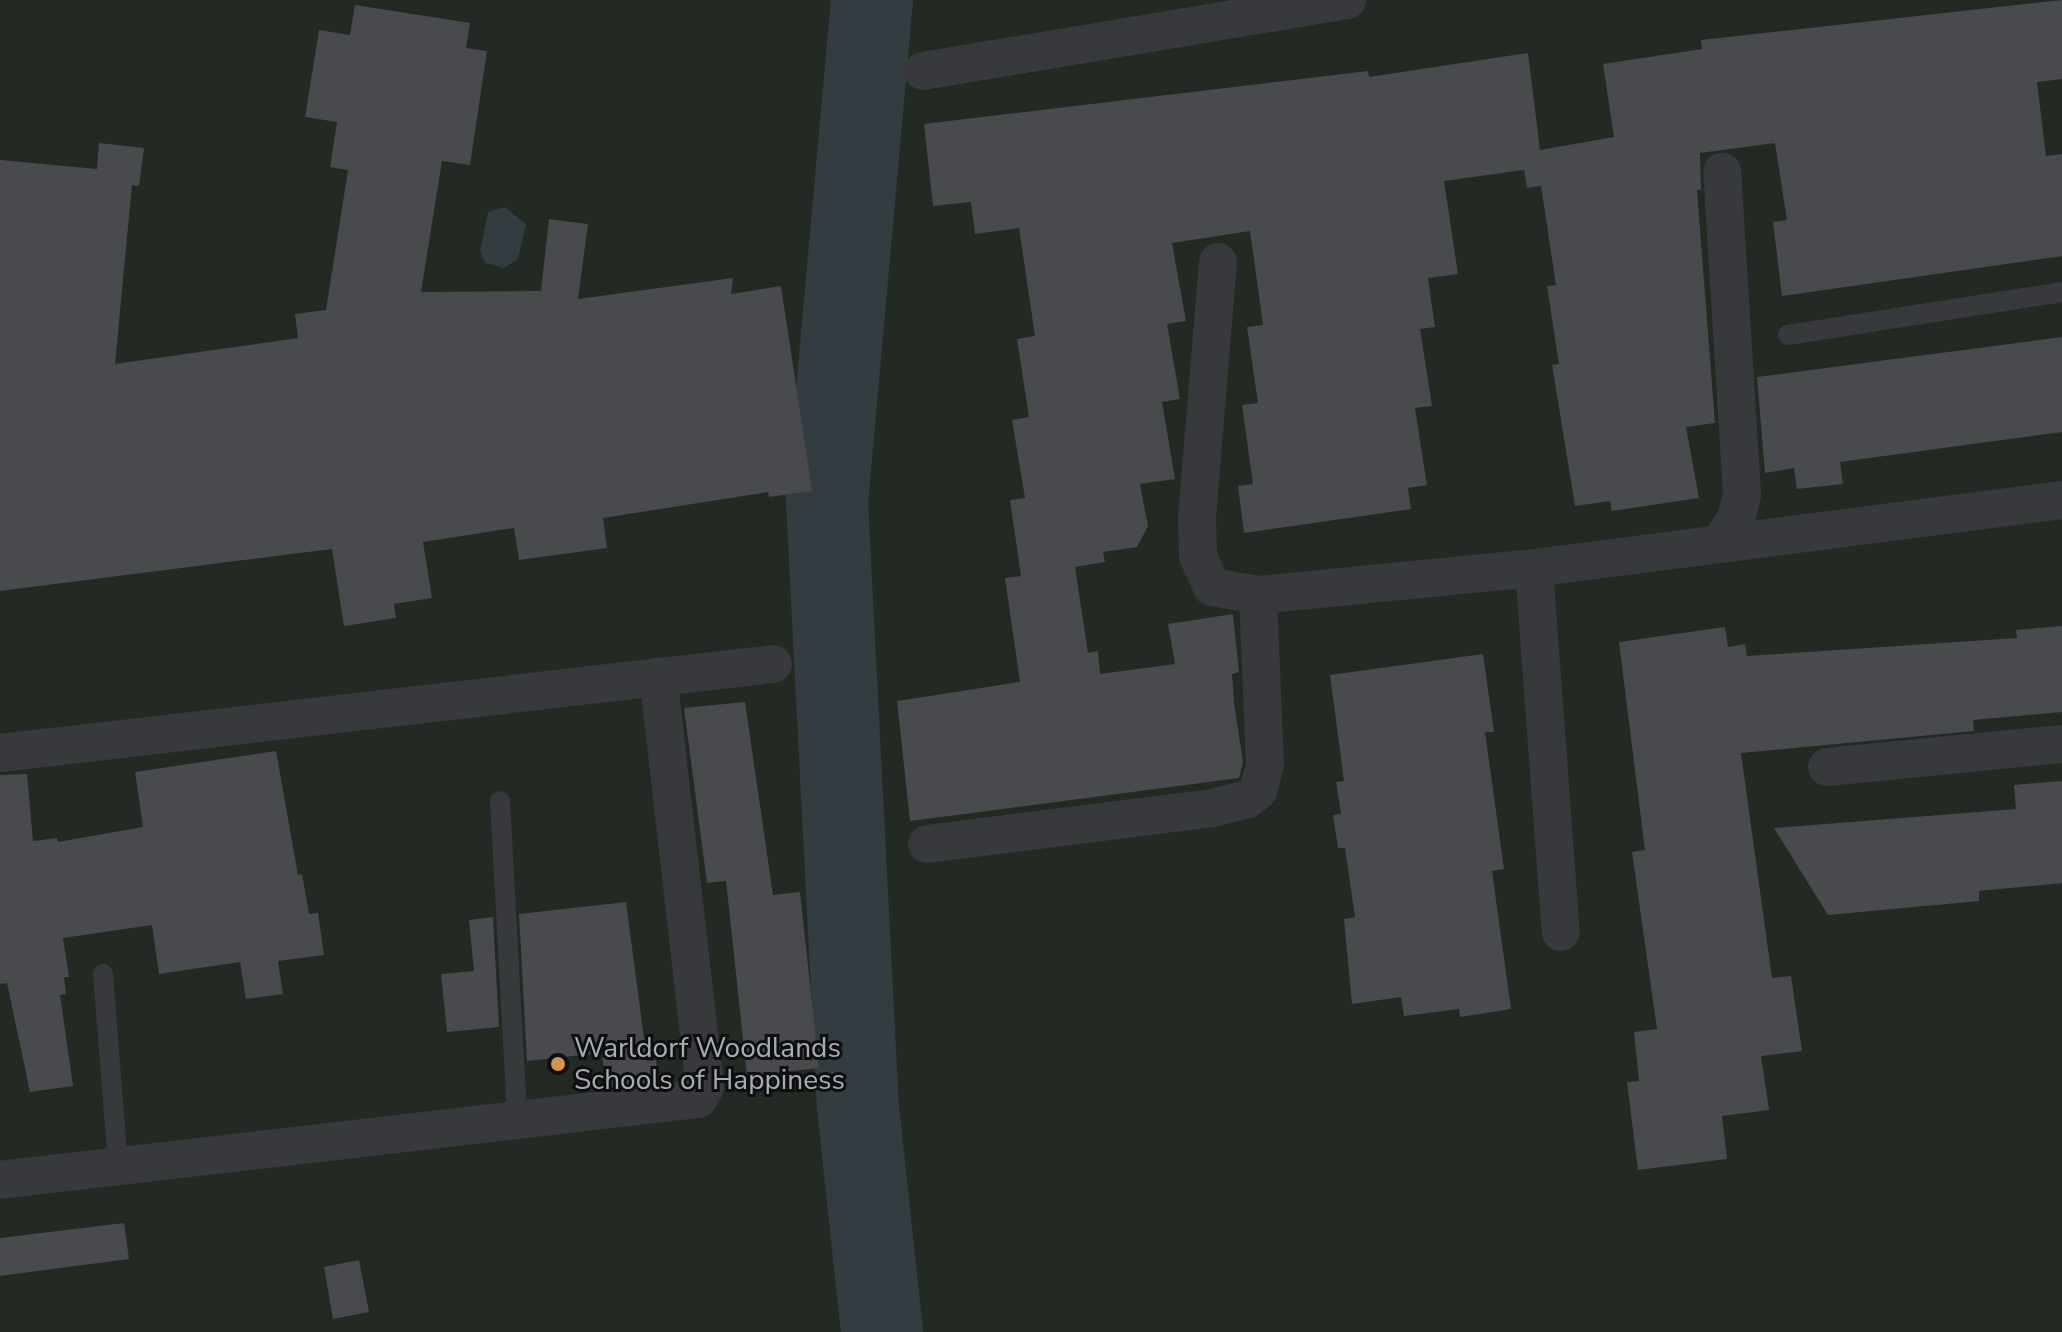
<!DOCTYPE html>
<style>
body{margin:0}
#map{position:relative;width:2062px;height:1332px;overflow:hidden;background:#141415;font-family:"Nunito Sans",sans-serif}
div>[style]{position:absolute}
.green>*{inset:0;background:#232923}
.water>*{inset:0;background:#333c40}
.river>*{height:82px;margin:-41px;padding:0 41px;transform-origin:41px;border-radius:41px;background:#333c40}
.building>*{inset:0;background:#484a4d}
.lane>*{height:20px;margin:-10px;padding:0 10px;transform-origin:10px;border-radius:10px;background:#37393c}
.street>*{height:38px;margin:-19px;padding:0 19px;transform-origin:19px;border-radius:19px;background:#37393c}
.dots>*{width:22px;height:22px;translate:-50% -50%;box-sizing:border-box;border:4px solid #0f0f10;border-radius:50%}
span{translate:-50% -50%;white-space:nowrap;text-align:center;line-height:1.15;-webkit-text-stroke:6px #0f0f10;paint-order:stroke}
.poi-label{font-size:28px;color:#a7adb4}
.left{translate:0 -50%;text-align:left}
</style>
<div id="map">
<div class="green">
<i style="clip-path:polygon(0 0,2062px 0,2062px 1332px,0 1332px)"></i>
</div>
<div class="water">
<i style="clip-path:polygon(505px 207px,526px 224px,518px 259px,504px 268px,485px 263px,480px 251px,488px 212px)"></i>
</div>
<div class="river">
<i style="left:872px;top:0;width:504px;rotate:95.12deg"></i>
<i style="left:827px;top:502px;width:606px;rotate:87.07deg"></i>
<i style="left:858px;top:1107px;width:226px;rotate:83.9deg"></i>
</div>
<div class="building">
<i style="clip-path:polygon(2062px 0,2062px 79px,2037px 82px,2046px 156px,2062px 154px,2062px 256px,1782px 296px,1773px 222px,1787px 220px,1775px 143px,1700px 153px,1701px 190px,1697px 190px,1715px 423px,1686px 427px,1699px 498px,1612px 511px,1610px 501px,1575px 506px,1552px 365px,1559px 364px,1547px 286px,1556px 285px,1541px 186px,1527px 188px,1524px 170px,1444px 181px,1458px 274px,1428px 278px,1435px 327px,1420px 329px,1432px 406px,1415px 408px,1427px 485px,1408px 488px,1411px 509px,1244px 533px,1238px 486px,1253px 484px,1242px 405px,1258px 403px,1247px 327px,1263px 325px,1250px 231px,1172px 243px,1186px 321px,1167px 324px,1180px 399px,1162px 402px,1175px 479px,1140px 484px,1148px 526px,1137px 547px,1103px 552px,1105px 562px,1075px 567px,1088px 653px,1098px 651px,1100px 674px,1175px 664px,1168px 624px,1233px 614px,1239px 672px,1232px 674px,1234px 703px,1243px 762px,1239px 778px,910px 821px,897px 701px,1020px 682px,1005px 578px,1021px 576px,1010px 500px,1025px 498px,1012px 420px,1029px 417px,1017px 339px,1035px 336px,1019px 228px,975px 234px,971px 202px,933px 206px,924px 124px,1368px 71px,1369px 77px,1528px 53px,1540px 150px,1614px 137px,1603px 64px,1702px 49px,1701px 40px)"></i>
<i style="clip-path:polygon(355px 5px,470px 23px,466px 48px,487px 51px,470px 165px,442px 161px,421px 292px,541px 291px,549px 219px,588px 224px,578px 299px,733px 278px,731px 294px,781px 286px,812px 491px,769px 497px,768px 492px,603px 518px,607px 548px,519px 560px,514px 528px,423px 542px,432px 598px,394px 604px,396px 618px,344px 626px,332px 549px,0 591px,0 160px,97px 169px,99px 143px,144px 148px,139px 186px,132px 185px,115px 364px,298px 338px,295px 314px,326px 310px,348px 170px,330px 167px,337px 122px,305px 117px,319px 30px,350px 35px)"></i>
<i style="clip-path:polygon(2062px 337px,2062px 432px,1840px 462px,1843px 484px,1797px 489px,1794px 468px,1765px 473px,1757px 377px)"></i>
<i style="clip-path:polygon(2062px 626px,2062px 712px,1973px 720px,1974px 731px,1741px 753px,1772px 978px,1791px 976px,1802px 1051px,1761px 1056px,1769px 1110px,1722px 1116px,1727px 1159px,1638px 1170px,1627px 1082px,1639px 1081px,1634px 1032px,1657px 1029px,1632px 852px,1645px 850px,1619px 642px,1725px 627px,1728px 647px,1745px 644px,1747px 656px,2017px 638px,2016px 630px)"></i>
<i style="clip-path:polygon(1483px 654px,1494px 732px,1485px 732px,1504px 869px,1492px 871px,1511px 1009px,1460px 1017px,1459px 1009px,1404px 1016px,1401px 997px,1352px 1004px,1344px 919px,1355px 917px,1345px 848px,1338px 848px,1333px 815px,1341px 814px,1336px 782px,1344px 781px,1330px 675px)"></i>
<i style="clip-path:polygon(745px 702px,773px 895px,800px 892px,819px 1068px,747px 1076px,726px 881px,707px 883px,684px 708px)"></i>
<i style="clip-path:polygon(276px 751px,298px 875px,302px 874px,309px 914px,318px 913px,324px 955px,278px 961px,283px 994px,246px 999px,240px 962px,159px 974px,152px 925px,63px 938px,69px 977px,64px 977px,66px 994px,60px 995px,73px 1086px,30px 1092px,7px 983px,0 984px,0 775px,27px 774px,33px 841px,57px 838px,58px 842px,143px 827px,135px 772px)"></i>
<i style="clip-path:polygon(2062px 781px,2062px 883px,1979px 891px,1979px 901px,1828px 915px,1774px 828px,2016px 809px,2014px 785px)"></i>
<i style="clip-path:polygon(626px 902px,647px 1061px,656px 1060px,659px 1081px,606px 1088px,602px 1053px,527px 1061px,519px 914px)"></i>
<i style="clip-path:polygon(493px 917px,499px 1027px,447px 1032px,441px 974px,474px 971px,469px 920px)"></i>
<i style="clip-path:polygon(124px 1223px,129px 1259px,0 1276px,0 1238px)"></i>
<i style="clip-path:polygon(359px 1260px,369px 1312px,333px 1319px,324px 1267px)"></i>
</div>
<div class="lane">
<i style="left:1788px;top:335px;width:277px;rotate:-8.9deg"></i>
<i style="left:500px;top:801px;width:319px;rotate:86.9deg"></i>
<i style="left:103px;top:974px;width:193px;rotate:85.5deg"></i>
</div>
<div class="street">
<i style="left:923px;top:71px;width:430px;rotate:-9.5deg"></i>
<i style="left:1218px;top:262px;width:254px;rotate:94.7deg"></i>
<i style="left:1197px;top:515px;width:41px;rotate:88.6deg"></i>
<i style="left:1198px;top:556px;width:34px;rotate:66deg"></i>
<i style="left:1212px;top:587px;width:47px;rotate:9.9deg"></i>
<i style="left:1258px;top:595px;width:277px;rotate:-5.6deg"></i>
<i style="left:1534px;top:568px;width:532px;rotate:-7.34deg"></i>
<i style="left:1719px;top:544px;width:30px;rotate:-56deg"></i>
<i style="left:1736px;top:519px;width:25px;rotate:-76deg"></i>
<i style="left:1742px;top:495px;width:324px;rotate:-93.5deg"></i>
<i style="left:1534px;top:568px;width:365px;rotate:85.8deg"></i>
<i style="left:0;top:753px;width:778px;rotate:-6.57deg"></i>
<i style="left:1827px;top:767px;width:236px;rotate:-5.6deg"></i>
<i style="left:927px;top:844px;width:287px;rotate:-7.2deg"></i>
<i style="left:1212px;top:808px;width:37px;rotate:-14deg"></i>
<i style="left:1248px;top:799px;width:13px;rotate:-39deg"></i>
<i style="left:1258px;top:791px;width:28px;rotate:-75deg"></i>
<i style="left:1265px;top:764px;width:169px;rotate:-92.4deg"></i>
<i style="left:0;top:1180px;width:703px;rotate:-6.62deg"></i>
<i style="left:698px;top:1099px;width:14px;rotate:-60deg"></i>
<i style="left:705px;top:1087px;width:413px;rotate:-96.5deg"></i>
</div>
<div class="dots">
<i style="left:558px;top:1064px;background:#da9447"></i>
</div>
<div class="poi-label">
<span class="left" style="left:574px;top:1064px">Warldorf Woodlands<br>Schools of Happiness</span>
</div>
</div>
